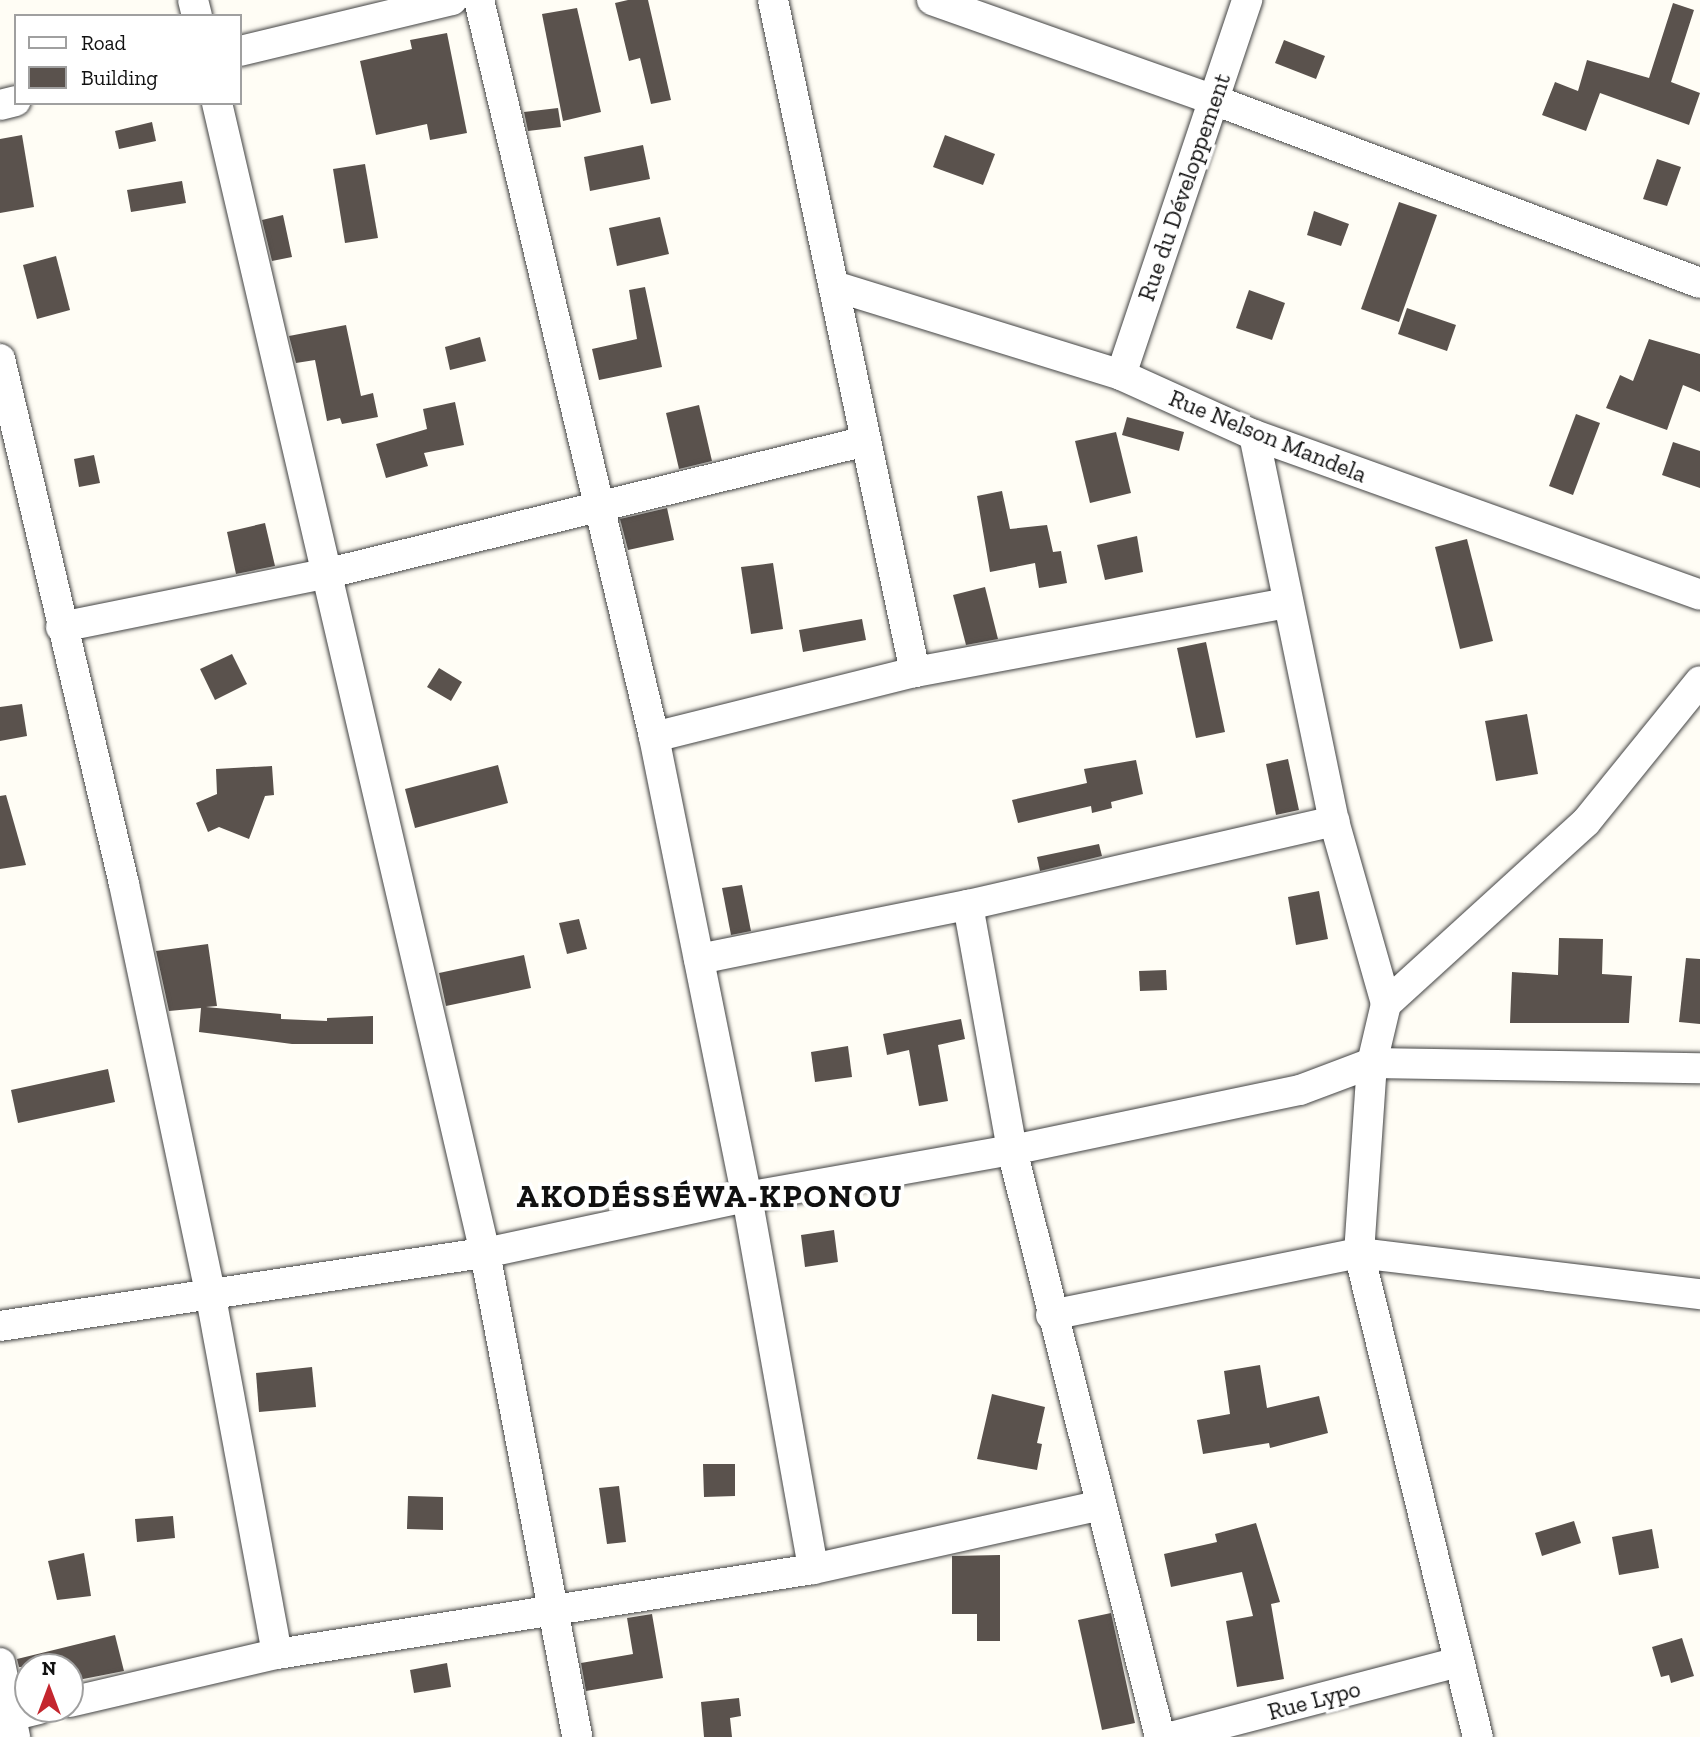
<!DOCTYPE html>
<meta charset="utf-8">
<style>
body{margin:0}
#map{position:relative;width:1700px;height:1737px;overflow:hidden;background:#fffdf5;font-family:"Zilla Slab",serif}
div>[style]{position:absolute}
.building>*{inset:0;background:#5a524d}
.roads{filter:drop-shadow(0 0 2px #444) drop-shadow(0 0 2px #444)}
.street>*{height:30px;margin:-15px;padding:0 15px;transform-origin:15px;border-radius:15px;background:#fff}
span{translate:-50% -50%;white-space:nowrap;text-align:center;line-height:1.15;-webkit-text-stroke:7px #fff;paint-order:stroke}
.street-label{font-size:24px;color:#111}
.district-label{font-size:32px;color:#111;font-weight:700;letter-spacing:2px}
.legend{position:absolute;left:14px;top:14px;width:228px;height:91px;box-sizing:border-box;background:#fff;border:2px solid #a0a0a0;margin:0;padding:9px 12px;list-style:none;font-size:21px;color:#111}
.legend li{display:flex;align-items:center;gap:14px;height:35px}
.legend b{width:35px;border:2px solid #a0a0a0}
.north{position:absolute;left:14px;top:1653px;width:70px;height:70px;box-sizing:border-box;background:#fff;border:2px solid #a0a0a0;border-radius:50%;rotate:0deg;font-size:19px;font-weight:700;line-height:28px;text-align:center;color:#111}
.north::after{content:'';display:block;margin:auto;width:24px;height:32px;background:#c4262e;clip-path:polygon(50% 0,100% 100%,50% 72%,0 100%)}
</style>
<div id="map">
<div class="building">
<i style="clip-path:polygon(628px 0,648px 0,671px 100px,651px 104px,640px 58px,629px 61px,615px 3px)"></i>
<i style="clip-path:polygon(1673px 3px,1694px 10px,1671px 82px,1700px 93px,1689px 125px,1600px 93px,1586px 131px,1542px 115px,1555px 82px,1578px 91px,1587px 60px,1649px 78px)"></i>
<i style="clip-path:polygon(577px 8px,601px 112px,563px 121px,542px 14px)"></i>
<i style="clip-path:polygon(447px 33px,467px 133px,430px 140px,427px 124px,376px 135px,360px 61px,412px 49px,410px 40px)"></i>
<i style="clip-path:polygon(1284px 40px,1325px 56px,1316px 79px,1275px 63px)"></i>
<i style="clip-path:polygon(558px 108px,561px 127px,528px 131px,524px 112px)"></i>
<i style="clip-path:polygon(152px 122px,156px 141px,119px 149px,115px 131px)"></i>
<i style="clip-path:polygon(22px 135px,34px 207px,0 213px,0 139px)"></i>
<i style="clip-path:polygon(945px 135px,995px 154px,983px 185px,933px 167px)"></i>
<i style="clip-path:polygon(643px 145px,650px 179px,590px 191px,584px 157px)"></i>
<i style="clip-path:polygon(1657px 159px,1681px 167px,1667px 206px,1643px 199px)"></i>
<i style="clip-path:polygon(365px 164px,378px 238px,345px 243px,333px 169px)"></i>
<i style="clip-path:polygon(182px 181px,186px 203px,131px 212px,127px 190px)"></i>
<i style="clip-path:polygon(1399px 202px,1437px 215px,1399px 322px,1361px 309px)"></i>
<i style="clip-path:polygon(1314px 211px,1349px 224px,1341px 246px,1307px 235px)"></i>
<i style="clip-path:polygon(283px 215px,292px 257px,272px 261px,262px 220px)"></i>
<i style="clip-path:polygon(660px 217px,669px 254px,617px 266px,609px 228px)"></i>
<i style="clip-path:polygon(56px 256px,70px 310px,37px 319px,23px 265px)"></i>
<i style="clip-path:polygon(645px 287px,662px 367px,599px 380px,592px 349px,637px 339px,629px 290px)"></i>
<i style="clip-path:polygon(1249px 290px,1285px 303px,1272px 340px,1236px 328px)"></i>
<i style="clip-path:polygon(1407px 308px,1456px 325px,1447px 351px,1398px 334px)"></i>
<i style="clip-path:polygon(346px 325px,361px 396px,373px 393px,378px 417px,342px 424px,340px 418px,327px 421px,315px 360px,296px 363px,289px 336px)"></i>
<i style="clip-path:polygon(480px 337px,486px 361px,450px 370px,445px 347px)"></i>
<i style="clip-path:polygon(1649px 339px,1700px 354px,1700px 392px,1683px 385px,1667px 430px,1606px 408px,1620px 375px,1633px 381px)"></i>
<i style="clip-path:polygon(455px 402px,464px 445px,424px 453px,428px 466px,386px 478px,376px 444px,427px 429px,423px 409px)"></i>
<i style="clip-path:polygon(699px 405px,712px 461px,679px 469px,666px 413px)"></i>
<i style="clip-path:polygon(1576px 414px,1600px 423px,1573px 495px,1549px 486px)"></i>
<i style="clip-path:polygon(1127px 417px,1184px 432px,1179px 451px,1122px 435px)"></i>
<i style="clip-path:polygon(1116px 432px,1131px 493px,1090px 503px,1075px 441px)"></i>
<i style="clip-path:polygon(1673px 442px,1700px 451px,1700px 488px,1662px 475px)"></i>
<i style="clip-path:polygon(94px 455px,100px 483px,79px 487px,74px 459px)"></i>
<i style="clip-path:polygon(1002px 491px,1010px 529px,1047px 525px,1053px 552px,1061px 551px,1067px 583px,1039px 588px,1035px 563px,990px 572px,977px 496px)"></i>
<i style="clip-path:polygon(667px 508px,674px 540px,628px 550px,620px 519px)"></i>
<i style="clip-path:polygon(265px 523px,275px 566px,236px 574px,227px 532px)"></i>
<i style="clip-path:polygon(1137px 536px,1143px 572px,1105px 580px,1097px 545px)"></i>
<i style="clip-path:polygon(1467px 539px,1493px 641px,1460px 649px,1435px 547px)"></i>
<i style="clip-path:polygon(773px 563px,783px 629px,751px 634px,741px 567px)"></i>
<i style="clip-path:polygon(985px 587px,998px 639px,966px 645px,953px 595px)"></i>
<i style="clip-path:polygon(862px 619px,866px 640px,803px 652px,799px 630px)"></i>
<i style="clip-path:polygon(1206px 642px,1225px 732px,1196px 738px,1177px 648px)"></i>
<i style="clip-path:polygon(232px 654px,247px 684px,215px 700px,200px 669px)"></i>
<i style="clip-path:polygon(439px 668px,462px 682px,451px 701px,427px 687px)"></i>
<i style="clip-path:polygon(22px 704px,27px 736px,0 741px,0 707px)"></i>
<i style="clip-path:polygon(1527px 714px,1538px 774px,1496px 781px,1485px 721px)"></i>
<i style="clip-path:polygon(1288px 759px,1299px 810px,1276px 815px,1266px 764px)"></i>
<i style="clip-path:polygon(1136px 760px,1143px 794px,1111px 802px,1112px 808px,1092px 813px,1091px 806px,1018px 823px,1012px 800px,1087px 783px,1084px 769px)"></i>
<i style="clip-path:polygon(498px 765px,508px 803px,415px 828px,405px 789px)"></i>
<i style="clip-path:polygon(272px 766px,274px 795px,265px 796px,249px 839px,219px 827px,208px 832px,196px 803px,217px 794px,216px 769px)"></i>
<i style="clip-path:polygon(6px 795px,26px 865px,0 869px,0 796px)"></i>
<i style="clip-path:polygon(1099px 844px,1102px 856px,1040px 871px,1037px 857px)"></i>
<i style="clip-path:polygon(742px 885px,751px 931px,731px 935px,722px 888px)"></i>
<i style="clip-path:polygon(1319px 891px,1328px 939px,1296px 945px,1288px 897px)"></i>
<i style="clip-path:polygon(579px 919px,587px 949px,567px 954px,559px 923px)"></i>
<i style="clip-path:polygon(1559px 938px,1603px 939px,1602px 974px,1632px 976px,1629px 1023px,1510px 1023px,1512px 972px,1558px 975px)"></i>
<i style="clip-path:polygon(208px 944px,217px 1006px,206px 1007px,281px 1014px,281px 1019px,327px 1021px,327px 1018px,373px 1016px,373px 1044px,292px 1044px,199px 1032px,201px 1008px,169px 1011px,156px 951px)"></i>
<i style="clip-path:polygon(524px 955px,531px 988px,446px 1006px,439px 973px)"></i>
<i style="clip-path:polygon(1686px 958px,1700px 959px,1700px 1024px,1679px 1022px)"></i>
<i style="clip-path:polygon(1166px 970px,1167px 990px,1140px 991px,1139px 971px)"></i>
<i style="clip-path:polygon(961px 1019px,965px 1039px,938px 1045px,948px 1101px,919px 1106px,909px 1050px,887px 1055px,883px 1034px)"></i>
<i style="clip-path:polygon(848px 1046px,852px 1077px,815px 1082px,811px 1052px)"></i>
<i style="clip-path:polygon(108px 1069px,115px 1102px,18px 1123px,11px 1090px)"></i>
<i style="clip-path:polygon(834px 1230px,838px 1262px,805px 1267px,801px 1235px)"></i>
<i style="clip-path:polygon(1260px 1365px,1267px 1408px,1319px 1396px,1328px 1433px,1270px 1448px,1269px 1443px,1203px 1454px,1197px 1420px,1230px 1414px,1224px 1371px)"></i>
<i style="clip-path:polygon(312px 1367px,316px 1407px,259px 1412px,256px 1373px)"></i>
<i style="clip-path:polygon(992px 1394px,1045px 1407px,1037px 1443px,1042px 1444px,1037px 1470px,977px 1459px)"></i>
<i style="clip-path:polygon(703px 1464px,735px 1464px,735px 1496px,704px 1497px)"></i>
<i style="clip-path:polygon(619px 1486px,626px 1542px,607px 1544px,599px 1488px)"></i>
<i style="clip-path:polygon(408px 1496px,443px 1497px,443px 1530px,407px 1529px)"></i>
<i style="clip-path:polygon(173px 1516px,175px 1538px,137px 1542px,135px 1519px)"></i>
<i style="clip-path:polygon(1574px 1521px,1581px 1543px,1542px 1556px,1535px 1533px)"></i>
<i style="clip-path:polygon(1256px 1523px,1280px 1602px,1271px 1604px,1284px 1679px,1237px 1687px,1226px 1621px,1253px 1616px,1242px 1572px,1171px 1587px,1164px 1554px,1217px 1542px,1215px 1534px)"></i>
<i style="clip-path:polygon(1652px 1529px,1659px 1568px,1619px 1575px,1612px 1537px)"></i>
<i style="clip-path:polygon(84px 1553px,91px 1596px,57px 1600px,48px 1561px)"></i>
<i style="clip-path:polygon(1000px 1555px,1000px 1641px,977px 1641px,977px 1614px,952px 1614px,952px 1556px)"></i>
<i style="clip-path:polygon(1111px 1613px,1135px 1723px,1102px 1730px,1078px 1620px)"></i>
<i style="clip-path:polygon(652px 1614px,663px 1678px,586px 1691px,581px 1663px,633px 1654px,627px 1618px)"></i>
<i style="clip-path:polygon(115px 1635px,124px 1671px,73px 1681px,70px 1667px,19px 1667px,17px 1659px)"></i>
<i style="clip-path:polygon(1682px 1638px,1694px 1676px,1671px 1683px,1669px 1675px,1661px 1677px,1652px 1647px)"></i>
<i style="clip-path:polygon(447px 1663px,451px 1687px,414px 1693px,410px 1670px)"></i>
<i style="clip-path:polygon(739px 1698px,741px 1716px,730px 1718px,732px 1737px,704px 1737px,701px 1702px)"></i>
</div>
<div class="roads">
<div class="street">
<i style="left:193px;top:0;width:16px;rotate:76deg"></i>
<i style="left:479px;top:0;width:757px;rotate:76.64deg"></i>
<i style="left:654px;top:737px;width:469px;rotate:78.6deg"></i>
<i style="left:747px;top:1197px;width:378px;rotate:79.9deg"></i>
<i style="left:773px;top:0;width:687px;rotate:78.07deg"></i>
<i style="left:932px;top:0;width:299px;rotate:19.5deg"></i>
<i style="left:1214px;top:100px;width:519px;rotate:20.63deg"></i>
<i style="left:240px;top:51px;width:218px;rotate:-13.5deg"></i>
<i style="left:217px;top:103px;width:1181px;rotate:76.88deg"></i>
<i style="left:485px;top:1253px;width:493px;rotate:79.2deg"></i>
<i style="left:0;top:105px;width:16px;rotate:-14deg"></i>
<i style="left:834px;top:286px;width:300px;rotate:17.2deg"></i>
<i style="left:1121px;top:375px;width:146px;rotate:24.3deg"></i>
<i style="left:1254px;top:435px;width:474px;rotate:19.7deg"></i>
<i style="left:0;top:359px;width:539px;rotate:76.71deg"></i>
<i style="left:124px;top:884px;width:417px;rotate:78.1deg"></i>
<i style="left:210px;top:1292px;width:368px;rotate:79.5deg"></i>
<i style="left:1121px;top:375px;width:396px;rotate:-71.4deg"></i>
<i style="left:1254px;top:435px;width:394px;rotate:78.3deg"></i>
<i style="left:1334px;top:821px;width:190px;rotate:74.1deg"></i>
<i style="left:1386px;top:1004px;width:61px;rotate:103.3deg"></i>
<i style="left:1372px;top:1063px;width:190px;rotate:93.9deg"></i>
<i style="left:1359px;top:1253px;width:498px;rotate:76.2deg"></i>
<i style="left:61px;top:627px;width:269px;rotate:-11.4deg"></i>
<i style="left:325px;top:574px;width:557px;rotate:-13.81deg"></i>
<i style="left:654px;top:737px;width:269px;rotate:-14deg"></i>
<i style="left:915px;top:672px;width:377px;rotate:-10.5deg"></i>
<i style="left:968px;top:905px;width:249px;rotate:79.8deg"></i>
<i style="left:1012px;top:1150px;width:605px;rotate:75.85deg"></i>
<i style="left:699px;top:959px;width:274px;rotate:-11.4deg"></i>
<i style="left:968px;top:905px;width:376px;rotate:-12.9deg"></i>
<i style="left:1386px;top:1004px;width:270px;rotate:-42.3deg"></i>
<i style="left:1586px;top:822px;width:181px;rotate:-51deg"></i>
<i style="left:1051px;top:1315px;width:314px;rotate:-11.4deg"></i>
<i style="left:1359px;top:1253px;width:343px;rotate:6.9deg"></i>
<i style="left:0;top:1326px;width:490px;rotate:-8.6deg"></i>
<i style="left:485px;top:1253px;width:268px;rotate:-12.1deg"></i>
<i style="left:747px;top:1197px;width:269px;rotate:-10.1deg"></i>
<i style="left:1012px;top:1150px;width:294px;rotate:-11.8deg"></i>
<i style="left:1300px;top:1090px;width:77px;rotate:-20.6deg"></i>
<i style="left:1372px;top:1063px;width:328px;rotate:0.9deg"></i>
<i style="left:0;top:1663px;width:76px;rotate:78.5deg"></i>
<i style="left:70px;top:1702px;width:212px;rotate:-13.1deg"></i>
<i style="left:277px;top:1654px;width:543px;rotate:-9.01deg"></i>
<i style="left:813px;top:1569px;width:295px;rotate:-12.5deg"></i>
<i style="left:11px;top:1716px;width:29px;rotate:-14deg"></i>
<i style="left:1171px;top:1737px;width:297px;rotate:-14.6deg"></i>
</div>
</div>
<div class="street-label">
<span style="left:1184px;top:187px;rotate:-71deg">Rue du Développement</span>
<span style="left:1268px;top:436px;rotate:22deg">Rue Nelson Mandela</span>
<span style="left:1314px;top:1700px;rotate:-15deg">Rue Lypo</span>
</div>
<div class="district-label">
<span style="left:710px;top:1196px">AKODÉSSÉWA-KPONOU</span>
</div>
<ul class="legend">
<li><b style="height:9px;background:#fff"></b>Road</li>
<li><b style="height:19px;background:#5a524d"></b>Building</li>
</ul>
<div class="north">N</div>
</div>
